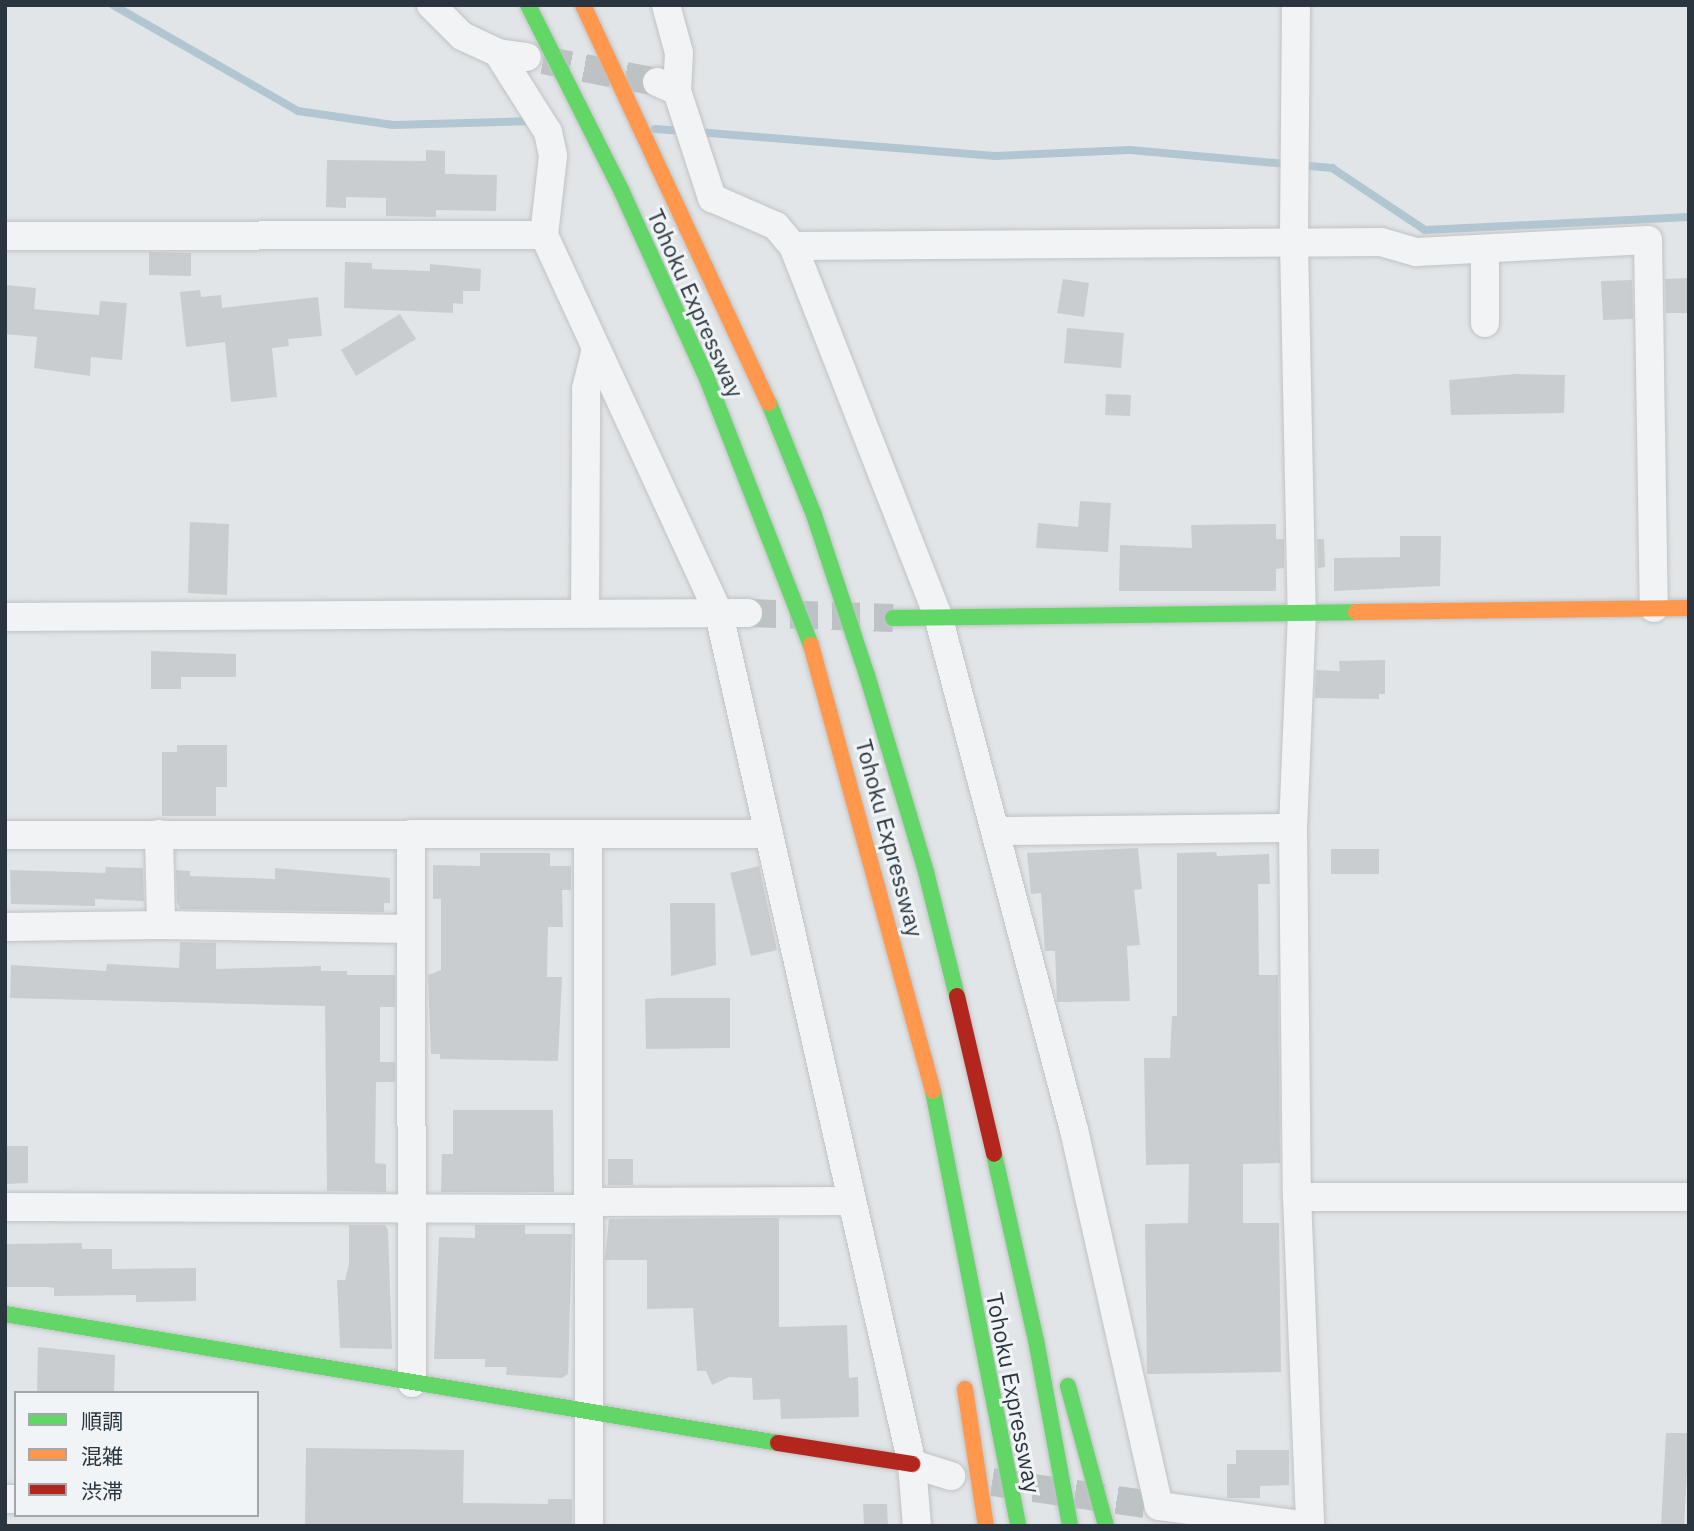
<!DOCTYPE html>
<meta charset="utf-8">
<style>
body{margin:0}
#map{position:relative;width:1694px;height:1531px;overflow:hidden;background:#e2e5e7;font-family:"IBM Plex Sans","Noto Sans JP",sans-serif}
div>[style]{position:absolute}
.stream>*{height:8px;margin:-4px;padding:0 4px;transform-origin:4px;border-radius:4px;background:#b2c6d1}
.building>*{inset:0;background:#cacdcf}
.street-tunnel>*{height:28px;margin-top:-14px;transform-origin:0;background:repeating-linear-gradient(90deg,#bdc2c5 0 28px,transparent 0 42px)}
.roads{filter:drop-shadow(0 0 2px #c0c3c5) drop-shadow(0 0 2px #c0c3c5)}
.street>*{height:28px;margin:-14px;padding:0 14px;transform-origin:14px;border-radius:14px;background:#f1f3f4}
.fast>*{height:16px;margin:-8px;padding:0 8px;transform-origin:8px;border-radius:8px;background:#63d668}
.slow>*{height:16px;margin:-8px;padding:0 8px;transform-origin:8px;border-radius:8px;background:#ff974d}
.jam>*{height:16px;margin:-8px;padding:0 8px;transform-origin:8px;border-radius:8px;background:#b3261e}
span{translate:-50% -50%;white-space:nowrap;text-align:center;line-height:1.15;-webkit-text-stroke:6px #f0f4f6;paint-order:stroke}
.street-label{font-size:23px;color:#2a353f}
.frame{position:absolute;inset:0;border:7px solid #2a353f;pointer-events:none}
.legend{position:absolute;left:14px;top:1391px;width:245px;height:126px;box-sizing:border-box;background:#f0f4f6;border:2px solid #a1a8ad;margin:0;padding:9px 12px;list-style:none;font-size:21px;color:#2a353f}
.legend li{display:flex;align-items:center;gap:14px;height:35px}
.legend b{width:35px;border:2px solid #a1a8ad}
</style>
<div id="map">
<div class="stream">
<i style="left:113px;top:5px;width:213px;rotate:29.8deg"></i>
<i style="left:298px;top:111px;width:96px;rotate:8.4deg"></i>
<i style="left:393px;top:125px;width:141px;rotate:-1.6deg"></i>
<i style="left:655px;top:129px;width:29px;rotate:4deg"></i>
<i style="left:697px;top:132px;width:299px;rotate:4.6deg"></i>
<i style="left:995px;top:156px;width:135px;rotate:-2.5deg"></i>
<i style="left:1130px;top:150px;width:203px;rotate:5.1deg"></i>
<i style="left:1332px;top:168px;width:112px;rotate:33.7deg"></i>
<i style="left:1425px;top:230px;width:264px;rotate:-2.8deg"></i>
</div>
<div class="building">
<i style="clip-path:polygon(426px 150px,445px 151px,445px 174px,497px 175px,496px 211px,436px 210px,436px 217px,386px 216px,386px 198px,346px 197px,346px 208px,326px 207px,327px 160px,426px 161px)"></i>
<i style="clip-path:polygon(149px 252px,191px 253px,191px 276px,149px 275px)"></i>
<i style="clip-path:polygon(345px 262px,372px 263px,372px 269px,430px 271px,430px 264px,481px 269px,480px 291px,463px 291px,463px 304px,453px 303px,453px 313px,344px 308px)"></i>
<i style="clip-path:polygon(1689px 278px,1689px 313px,1666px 313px,1665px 279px)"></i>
<i style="clip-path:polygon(1063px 279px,1089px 283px,1084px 317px,1057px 313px)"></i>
<i style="clip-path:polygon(1632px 280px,1633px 319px,1603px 320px,1601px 281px)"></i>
<i style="clip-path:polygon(6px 285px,36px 288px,34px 309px,99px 315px,100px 301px,127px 303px,122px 360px,91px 357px,90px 376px,34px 368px,37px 337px,5px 334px)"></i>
<i style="clip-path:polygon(200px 290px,201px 297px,221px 295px,222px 308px,318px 297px,322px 336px,288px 339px,289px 346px,272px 348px,277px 397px,231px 402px,225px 342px,186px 347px,180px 292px)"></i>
<i style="clip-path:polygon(400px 314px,416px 339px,356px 376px,341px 350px)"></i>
<i style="clip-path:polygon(1067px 328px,1124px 333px,1121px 368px,1064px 363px)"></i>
<i style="clip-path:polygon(1515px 374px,1565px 375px,1564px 413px,1451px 415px,1449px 380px)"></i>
<i style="clip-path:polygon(1106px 394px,1131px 395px,1130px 416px,1105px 415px)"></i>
<i style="clip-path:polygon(1080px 501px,1111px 503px,1108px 552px,1036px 548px,1038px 523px,1078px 527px)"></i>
<i style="clip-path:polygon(190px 522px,229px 524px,227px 595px,188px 593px)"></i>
<i style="clip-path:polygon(1276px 524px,1276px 539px,1284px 539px,1284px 568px,1276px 569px,1276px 591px,1119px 591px,1120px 545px,1192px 548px,1191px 525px)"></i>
<i style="clip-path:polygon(1400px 536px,1441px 536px,1440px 586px,1334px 591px,1334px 558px,1400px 557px)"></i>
<i style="clip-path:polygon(1317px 539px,1324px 539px,1325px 567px,1318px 568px)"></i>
<i style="clip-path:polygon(151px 651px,236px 654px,236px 677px,181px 677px,181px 689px,151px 689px)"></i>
<i style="clip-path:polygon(1385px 660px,1385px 694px,1379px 694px,1379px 699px,1315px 698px,1316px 670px,1340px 671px,1339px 661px)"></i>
<i style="clip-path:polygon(177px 745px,227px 745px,227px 787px,216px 787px,216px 816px,162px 816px,162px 752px,177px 752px)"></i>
<i style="clip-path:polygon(1138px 848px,1142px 889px,1134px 890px,1140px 945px,1127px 946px,1130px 1001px,1057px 1002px,1055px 951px,1045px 951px,1041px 893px,1031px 894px,1027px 853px)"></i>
<i style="clip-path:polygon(1331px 849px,1379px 849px,1379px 874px,1331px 874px)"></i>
<i style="clip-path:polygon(1216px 852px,1217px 856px,1269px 854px,1270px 884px,1258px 884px,1259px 975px,1278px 975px,1280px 1163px,1243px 1164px,1243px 1223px,1279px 1223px,1281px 1372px,1147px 1374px,1145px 1224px,1188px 1223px,1189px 1164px,1146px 1165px,1144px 1058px,1170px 1058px,1172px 1016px,1177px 1016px,1177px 853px)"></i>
<i style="clip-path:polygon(480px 853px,550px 853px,550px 866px,571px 866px,571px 890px,562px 890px,563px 927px,548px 927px,547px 977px,562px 977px,558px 1061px,440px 1059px,440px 1054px,431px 1054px,428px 975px,441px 970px,441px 899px,433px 899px,433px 865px,480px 866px)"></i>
<i style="clip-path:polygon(759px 866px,777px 950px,751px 956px,730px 873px)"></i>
<i style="clip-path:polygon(106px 867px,143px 868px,144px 901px,95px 899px,95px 906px,11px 904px,10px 870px,105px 873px)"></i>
<i style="clip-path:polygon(275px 868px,390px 878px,390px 903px,384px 903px,384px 912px,180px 909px,177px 902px,176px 870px,190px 871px,190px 876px,275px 879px)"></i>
<i style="clip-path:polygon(670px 903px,715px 903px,716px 965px,671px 976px)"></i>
<i style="clip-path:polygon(180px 942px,216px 943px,216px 969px,321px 966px,321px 971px,347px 971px,347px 975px,395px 975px,395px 1007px,380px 1007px,380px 1062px,395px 1062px,395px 1082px,376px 1082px,375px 1163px,386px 1164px,386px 1192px,327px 1191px,325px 1006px,10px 998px,11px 965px,106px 971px,107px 964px,179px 968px)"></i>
<i style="clip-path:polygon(661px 998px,730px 998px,730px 1048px,646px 1049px,645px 999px)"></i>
<i style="clip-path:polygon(453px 1110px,553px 1110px,554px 1192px,441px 1192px,442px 1154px,453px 1154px)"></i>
<i style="clip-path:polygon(5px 1146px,28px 1146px,28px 1183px,5px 1184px)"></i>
<i style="clip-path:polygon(608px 1159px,633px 1159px,633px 1185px,608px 1185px)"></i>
<i style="clip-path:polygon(779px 1218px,779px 1327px,847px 1325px,849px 1378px,858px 1377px,859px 1417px,781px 1419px,780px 1399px,753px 1400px,752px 1378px,729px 1377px,712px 1385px,706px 1371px,697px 1371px,693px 1308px,647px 1309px,647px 1260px,605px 1260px,609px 1219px)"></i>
<i style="clip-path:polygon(349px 1225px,385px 1225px,388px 1230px,392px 1349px,340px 1348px,337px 1280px,345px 1280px,349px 1264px)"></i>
<i style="clip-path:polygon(475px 1225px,525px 1225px,525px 1234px,572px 1234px,568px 1374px,562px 1378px,506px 1375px,507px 1367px,485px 1367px,485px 1359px,434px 1359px,439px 1237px,475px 1238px)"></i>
<i style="clip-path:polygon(82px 1243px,82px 1249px,112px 1249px,112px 1269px,196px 1268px,196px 1301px,136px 1302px,136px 1295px,54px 1296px,54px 1288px,48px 1287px,5px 1287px,5px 1244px)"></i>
<i style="clip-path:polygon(38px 1347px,115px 1355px,114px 1393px,37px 1393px)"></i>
<i style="clip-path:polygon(1666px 1433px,1689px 1433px,1684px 1526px,1661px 1526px)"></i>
<i style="clip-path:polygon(306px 1448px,464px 1450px,463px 1503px,548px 1504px,548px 1499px,572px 1499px,572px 1526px,305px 1526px)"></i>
<i style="clip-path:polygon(1236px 1450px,1289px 1450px,1289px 1485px,1260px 1486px,1260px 1498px,1227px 1498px,1227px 1464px,1236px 1464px)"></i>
<i style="clip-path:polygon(863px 1504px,887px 1504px,888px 1526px,864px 1526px)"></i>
</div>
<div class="street-tunnel">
<i style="left:543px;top:60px;width:116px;rotate:10.9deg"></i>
<i style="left:748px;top:613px;width:145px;rotate:2deg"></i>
<i style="left:992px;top:1482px;width:169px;rotate:8.2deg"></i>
</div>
<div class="roads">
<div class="street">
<i style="left:431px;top:5px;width:44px;rotate:45deg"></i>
<i style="left:462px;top:36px;width:40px;rotate:25deg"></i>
<i style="left:498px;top:53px;width:29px;rotate:8deg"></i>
<i style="left:1296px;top:5px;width:238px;rotate:90.5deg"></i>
<i style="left:1294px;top:243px;width:370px;rotate:88.8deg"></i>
<i style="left:1302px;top:613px;width:215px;rotate:92.4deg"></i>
<i style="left:1293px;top:828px;width:369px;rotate:89.4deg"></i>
<i style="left:1297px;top:1197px;width:329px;rotate:87.7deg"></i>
<i style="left:498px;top:53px;width:93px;rotate:57.7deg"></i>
<i style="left:548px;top:132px;width:25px;rotate:78deg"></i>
<i style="left:553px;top:156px;width:80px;rotate:96.5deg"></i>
<i style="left:544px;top:235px;width:417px;rotate:65.2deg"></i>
<i style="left:719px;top:614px;width:872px;rotate:77.21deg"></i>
<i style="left:912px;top:1464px;width:62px;rotate:85.4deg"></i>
<i style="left:657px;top:82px;width:22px;rotate:24deg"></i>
<i style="left:677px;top:91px;width:38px;rotate:-87deg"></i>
<i style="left:679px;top:53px;width:50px;rotate:-105.2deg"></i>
<i style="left:677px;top:91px;width:113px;rotate:71.9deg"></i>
<i style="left:712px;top:198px;width:70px;rotate:23.6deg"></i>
<i style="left:776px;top:226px;width:26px;rotate:50deg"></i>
<i style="left:793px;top:246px;width:397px;rotate:68.6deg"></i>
<i style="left:938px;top:616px;width:532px;rotate:75.18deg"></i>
<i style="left:1074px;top:1130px;width:385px;rotate:77.3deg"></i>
<i style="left:1159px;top:1506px;width:151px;rotate:7.6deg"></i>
<i style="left:5px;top:236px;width:539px;rotate:-0.11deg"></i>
<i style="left:793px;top:246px;width:588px;rotate:-0.39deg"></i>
<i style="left:1381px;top:242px;width:37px;rotate:16deg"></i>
<i style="left:1417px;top:252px;width:231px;rotate:-3deg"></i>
<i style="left:1648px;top:240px;width:368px;rotate:89.1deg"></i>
<i style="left:1485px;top:323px;width:72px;rotate:-90deg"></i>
<i style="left:585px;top:614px;width:225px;rotate:-89.7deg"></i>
<i style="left:586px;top:389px;width:41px;rotate:-76deg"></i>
<i style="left:5px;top:617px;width:743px;rotate:-0.31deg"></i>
<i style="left:996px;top:831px;width:297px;rotate:-0.6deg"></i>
<i style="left:159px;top:834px;width:91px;rotate:88.7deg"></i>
<i style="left:161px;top:925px;width:248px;rotate:0.9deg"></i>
<i style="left:411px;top:834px;width:549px;rotate:89.9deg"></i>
<i style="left:588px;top:834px;width:692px;rotate:89.92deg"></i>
<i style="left:5px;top:835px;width:764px;rotate:-0.07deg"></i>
<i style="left:5px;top:927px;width:156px;rotate:-0.7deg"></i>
<i style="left:1297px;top:1197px;width:392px"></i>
<i style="left:588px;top:1202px;width:264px;rotate:-0.2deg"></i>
<i style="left:5px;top:1207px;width:583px;rotate:0.2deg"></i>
<i style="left:912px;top:1464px;width:41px;rotate:17.1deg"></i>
<i style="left:5px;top:1499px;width:11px"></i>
</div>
<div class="fast">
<i style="left:528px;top:5px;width:209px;rotate:63.3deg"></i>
<i style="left:622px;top:192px;width:202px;rotate:65.5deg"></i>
<i style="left:706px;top:376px;width:289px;rotate:68.7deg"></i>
<i style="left:769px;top:403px;width:121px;rotate:68.1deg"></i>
<i style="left:814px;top:515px;width:169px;rotate:71.7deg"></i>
<i style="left:867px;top:675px;width:206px;rotate:73.3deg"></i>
<i style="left:926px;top:872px;width:128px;rotate:76deg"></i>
<i style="left:893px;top:618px;width:463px;rotate:-0.7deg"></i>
<i style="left:933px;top:1091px;width:443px;rotate:78.9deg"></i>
<i style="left:994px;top:1154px;width:191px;rotate:77.3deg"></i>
<i style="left:1036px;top:1340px;width:189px;rotate:79.6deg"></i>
<i style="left:5px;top:1314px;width:784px;rotate:9.47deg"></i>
<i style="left:1068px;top:1386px;width:145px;rotate:74.8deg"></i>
</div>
<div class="slow">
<i style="left:583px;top:5px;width:439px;rotate:65deg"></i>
<i style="left:1356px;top:612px;width:333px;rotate:-0.7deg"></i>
<i style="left:811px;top:645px;width:462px;rotate:74.7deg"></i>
<i style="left:965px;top:1389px;width:139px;rotate:81.3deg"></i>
</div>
<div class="jam">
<i style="left:957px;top:996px;width:162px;rotate:76.8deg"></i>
<i style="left:778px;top:1443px;width:136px;rotate:8.9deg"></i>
</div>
</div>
<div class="street-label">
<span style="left:696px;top:303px;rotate:66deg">Tohoku Expressway</span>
<span style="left:890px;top:838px;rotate:75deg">Tohoku Expressway</span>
<span style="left:1014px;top:1393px;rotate:79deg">Tohoku Expressway</span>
</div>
<div class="frame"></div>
<ul class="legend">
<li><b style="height:9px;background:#63d668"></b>順調</li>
<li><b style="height:9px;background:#ff974d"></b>混雑</li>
<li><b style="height:9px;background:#b3261e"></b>渋滞</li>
</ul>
</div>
